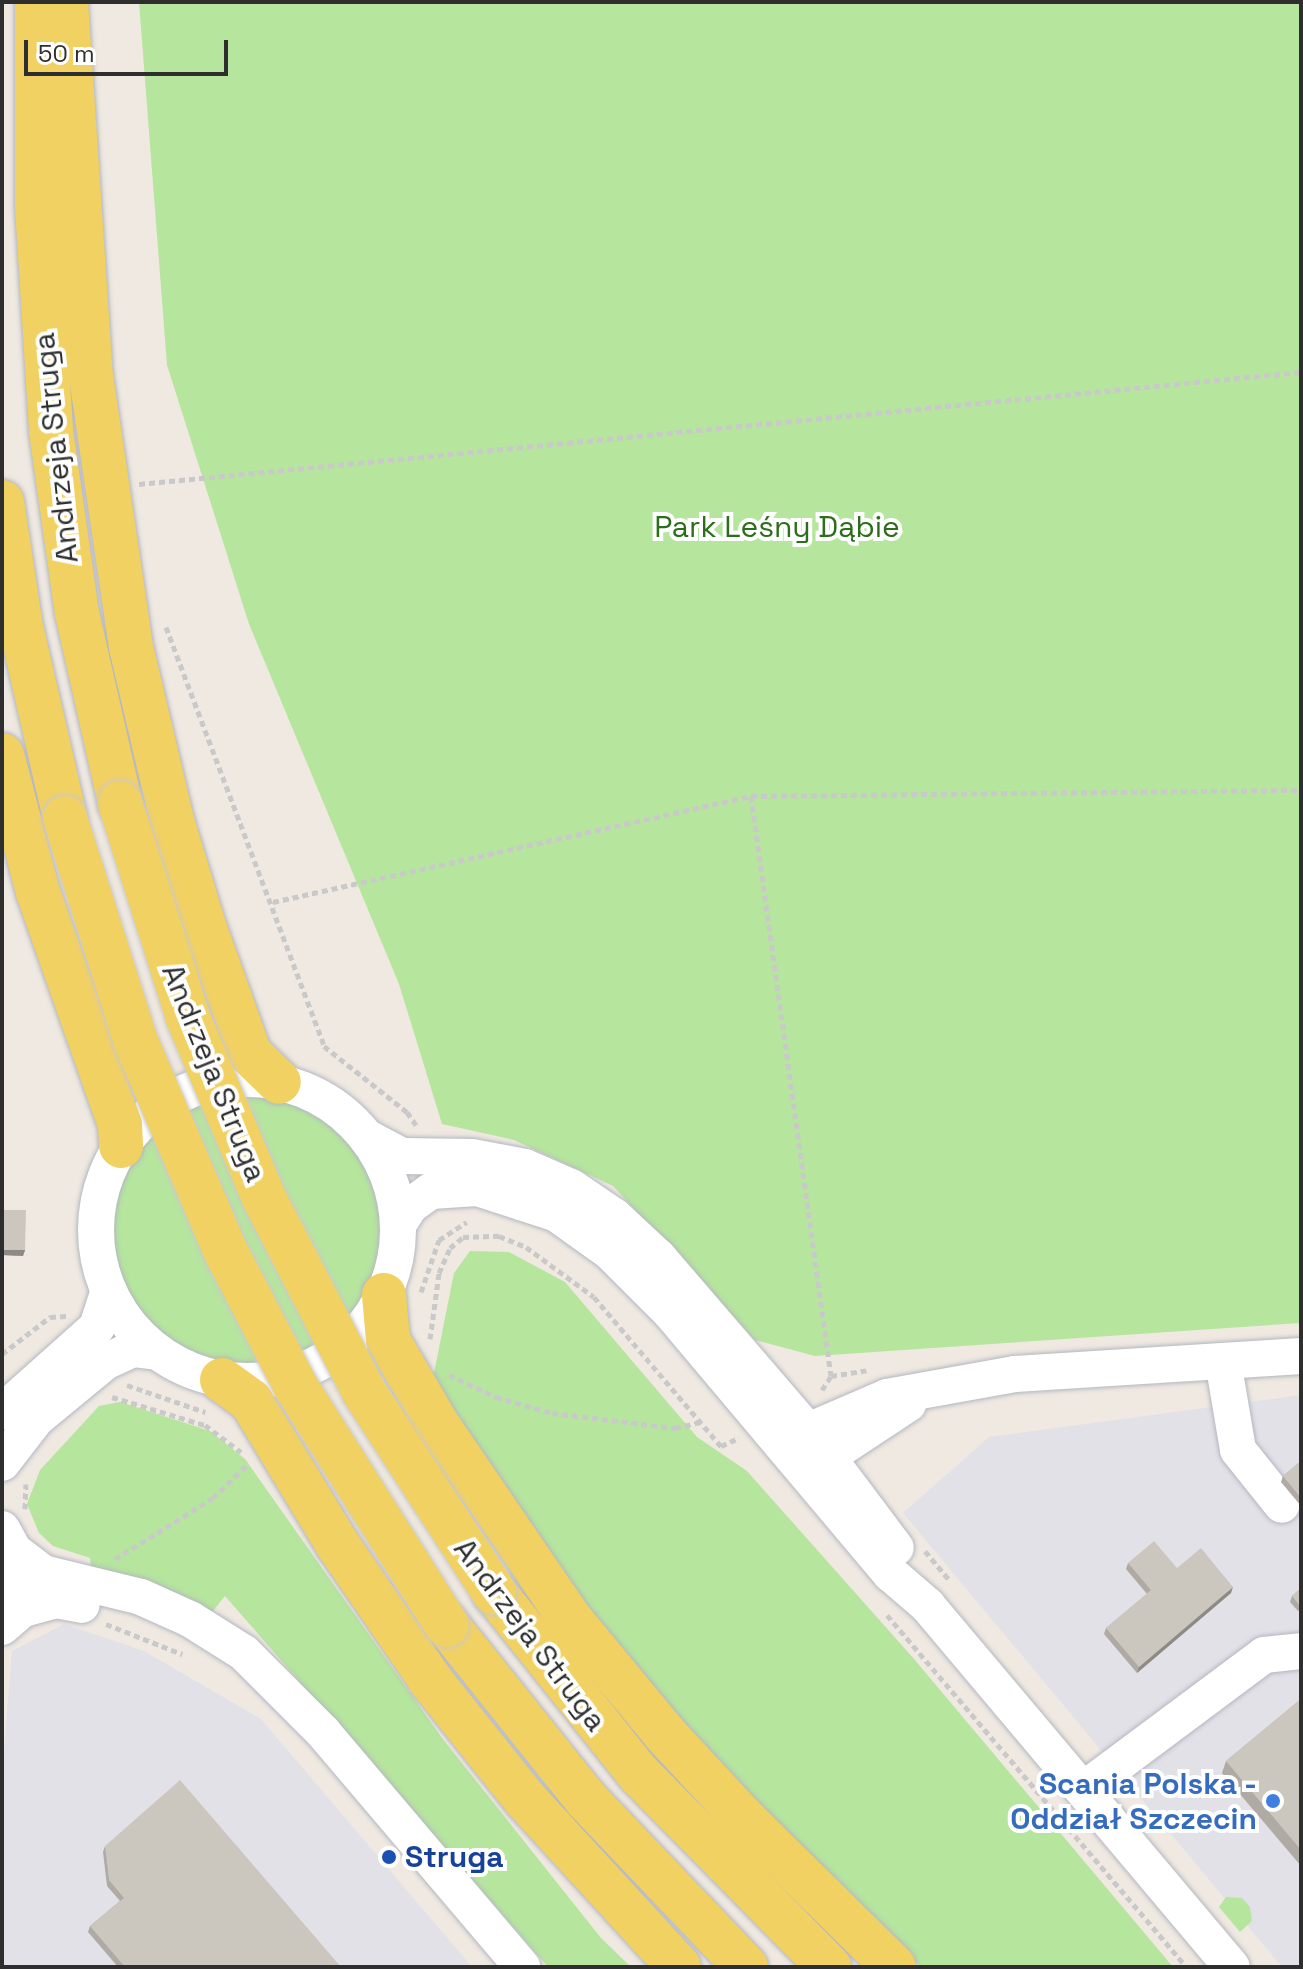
<!DOCTYPE html>
<meta charset="utf-8">
<style>
body{margin:0}
#map{position:relative;width:1303px;height:1969px;overflow:hidden;background:#efe9e1;font-family:"Space Grotesk",sans-serif}
div>[style]{position:absolute}
.industrial>*{inset:0;background:#e3e1e8}
.green>*{inset:0;background:#b6e59e}
.round{border-radius:50%}
.path>*{height:5px;margin-top:-2.5px;transform-origin:0;background:repeating-linear-gradient(90deg,#c9c9c9 0 6px,transparent 0 10px)}
.roads{filter:drop-shadow(0 0 2px #b4b7c1) drop-shadow(0 0 2px #b4b7c1)}
.minor>*{height:36px;margin:-18px;padding:0 18px;transform-origin:18px;border-radius:18px;background:#fff}
.minor>.ring{margin:-18px;padding:0;box-sizing:content-box;background:none;border:36px solid #fff;border-radius:50%}
.major>*{height:44px;margin:-22px;padding:0 22px;transform-origin:22px;border-radius:22px;background:#f2d163}
.bridges{filter:drop-shadow(0 0 2px #c9c9c9) drop-shadow(0 0 2px #c9c9c9)}
.major-bridge>*{height:44px;margin:-22px;padding:0 22px;transform-origin:22px;border-radius:22px;background:#f2d163}
.wall>*{inset:0;background:#afaba4}
.shaded-wall>*{inset:0;background:#8e8b86}
.building>*{inset:0;background:#cbc7bf}
.dots>*{width:22px;height:22px;translate:-50% -50%;box-sizing:border-box;border:4px solid #fff;border-radius:50%}
span{translate:-50% -50%;white-space:nowrap;text-align:center;line-height:1.15;-webkit-text-stroke:8px #fff;paint-order:stroke}
.street-label{font-size:30px;color:#2e2e2e}
.park-label{font-size:30px;color:#2c6e1b}
.shop-label{font-size:30px;color:#366cbe;font-weight:700}
.right{translate:-100% -50%;text-align:right}
.transit-label{font-size:30px;color:#164399;font-weight:700}
.left{translate:0 -50%;text-align:left}
.frame{position:absolute;inset:0;border:4px solid #2e2e2e;pointer-events:none}
.scale{position:absolute;left:24px;top:40px;width:204px;height:36px;box-sizing:border-box;border:4px solid #2e2e2e;border-top:0;padding-left:10px;font-size:24px;line-height:28px;white-space:nowrap;color:#2e2e2e;-webkit-text-stroke:6px #fff;paint-order:stroke}
</style>
<div id="map">
<div class="industrial">
<i style="clip-path:polygon(1301px 1395px,1301px 1967px,1282px 1967px,903px 1513px,989px 1437px)"></i>
<i style="clip-path:polygon(64px 1624px,144px 1651px,261px 1719px,472px 1967px,2px 1967px,2px 1775px,12px 1651px)"></i>
</div>
<div class="green">
<i style="clip-path:polygon(139px 2px,1301px 2px,1301px 1323px,815px 1356px,755px 1340px,613px 1186px,514px 1140px,442px 1124px,399px 984px,249px 624px,167px 365px)"></i>
<i class="round" style="left:113px;top:1096px;width:268px;height:268px"></i>
<i style="clip-path:polygon(470px 1251px,509px 1252px,565px 1282px,697px 1437px,747px 1471px,914px 1659px,1173px 1967px,921px 1967px,760px 1813px,605px 1637px,433px 1378px,454px 1273px)"></i>
<i style="clip-path:polygon(120px 1402px,210px 1431px,245px 1459px,442px 1738px,601px 1938px,631px 1967px,548px 1967px,225px 1596px,208px 1617px,92px 1574px,90px 1558px,53px 1546px,39px 1533px,27px 1504px,40px 1470px,99px 1406px)"></i>
<i style="clip-path:polygon(1226px 1897px,1242px 1898px,1250px 1907px,1252px 1921px,1240px 1932px,1219px 1907px)"></i>
</div>
<div class="path">
<i style="left:139px;top:484px;width:1167px;rotate:-5.51deg"></i>
<i style="left:166px;top:627px;width:448px;rotate:69.3deg"></i>
<i style="left:324px;top:1046px;width:106px;rotate:38.5deg"></i>
<i style="left:407px;top:1112px;width:16px;rotate:55deg"></i>
<i style="left:751px;top:796px;width:585px;rotate:82.15deg"></i>
<i style="left:273px;top:902px;width:490px;rotate:-12.5deg"></i>
<i style="left:751px;top:796px;width:550px;rotate:-0.63deg"></i>
<i style="left:421px;top:1292px;width:55px;rotate:-70.9deg"></i>
<i style="left:439px;top:1240px;width:33px;rotate:-33deg"></i>
<i style="left:430px;top:1339px;width:67px;rotate:-82.2deg"></i>
<i style="left:439px;top:1273px;width:27px;rotate:-66deg"></i>
<i style="left:450px;top:1248px;width:17px;rotate:-40deg"></i>
<i style="left:463px;top:1237px;width:36px;rotate:-2deg"></i>
<i style="left:499px;top:1236px;width:29px;rotate:22deg"></i>
<i style="left:526px;top:1247px;width:84px;rotate:36.3deg"></i>
<i style="left:594px;top:1297px;width:196px;rotate:49.6deg"></i>
<i style="left:721px;top:1446px;width:20px;rotate:-24deg"></i>
<i style="left:2px;top:1354px;width:61px;rotate:-37.6deg"></i>
<i style="left:50px;top:1317px;width:16px;rotate:-4deg"></i>
<i style="left:449px;top:1375px;width:52px;rotate:25.1deg"></i>
<i style="left:496px;top:1397px;width:58px;rotate:15.9deg"></i>
<i style="left:552px;top:1413px;width:124px;rotate:7deg"></i>
<i style="left:675px;top:1428px;width:27px;rotate:-13deg"></i>
<i style="left:127px;top:1385px;width:83px;rotate:19.1deg"></i>
<i style="left:822px;top:1390px;width:17px;rotate:-57deg"></i>
<i style="left:831px;top:1376px;width:36px;rotate:-9deg"></i>
<i style="left:112px;top:1397px;width:97px;rotate:16.8deg"></i>
<i style="left:205px;top:1425px;width:45px;rotate:36.9deg"></i>
<i style="left:25px;top:1509px;width:25px;rotate:-88deg"></i>
<i style="left:925px;top:1551px;width:38px;rotate:50deg"></i>
<i style="left:115px;top:1559px;width:115px;rotate:-31.9deg"></i>
<i style="left:213px;top:1498px;width:50px;rotate:-44.2deg"></i>
<i style="left:887px;top:1615px;width:462px;rotate:49.6deg"></i>
<i style="left:106px;top:1624px;width:82px;rotate:21.5deg"></i>
</div>
<div class="roads">
<div class="minor">
<i class="ring" style="left:96px;top:1079px;width:266px;height:266px"></i>
<i style="left:366px;top:1137px;width:41px;rotate:27.8deg"></i>
<i style="left:402px;top:1156px;width:70px;rotate:0.8deg"></i>
<i style="left:472px;top:1157px;width:54px;rotate:10.7deg"></i>
<i style="left:525px;top:1167px;width:50px;rotate:23.5deg"></i>
<i style="left:571px;top:1187px;width:52px;rotate:34deg"></i>
<i style="left:614px;top:1216px;width:62px;rotate:43deg"></i>
<i style="left:659px;top:1258px;width:228px;rotate:49.3deg"></i>
<i style="left:808px;top:1431px;width:146px;rotate:53.1deg"></i>
<i style="left:398px;top:1225px;width:22px;rotate:-58deg"></i>
<i style="left:410px;top:1206px;width:26px;rotate:-36deg"></i>
<i style="left:431px;top:1191px;width:46px;rotate:-3.7deg"></i>
<i style="left:477px;top:1188px;width:84px;rotate:18deg"></i>
<i style="left:557px;top:1214px;width:65px;rotate:35.6deg"></i>
<i style="left:610px;top:1252px;width:85px;rotate:45deg"></i>
<i style="left:670px;top:1312px;width:343px;rotate:49.9deg"></i>
<i style="left:891px;top:1574px;width:48px;rotate:40.7deg"></i>
<i style="left:927px;top:1605px;width:473px;rotate:49.9deg"></i>
<i style="left:1223px;top:1361px;width:90px;rotate:80.4deg"></i>
<i style="left:1238px;top:1450px;width:70px;rotate:51.3deg"></i>
<i style="left:2px;top:1412px;width:127px;rotate:-41.8deg"></i>
<i style="left:97px;top:1327px;width:38px;rotate:-72deg"></i>
<i style="left:796px;top:1451px;width:23px;rotate:-59deg"></i>
<i style="left:808px;top:1431px;width:86px;rotate:-23.3deg"></i>
<i style="left:887px;top:1397px;width:130px;rotate:-10.2deg"></i>
<i style="left:1015px;top:1374px;width:287px;rotate:-3.6deg"></i>
<i style="left:808px;top:1462px;width:22px;rotate:-16deg"></i>
<i style="left:829px;top:1456px;width:95px;rotate:-33.4deg"></i>
<i style="left:2px;top:1463px;width:56px;rotate:-52.3deg"></i>
<i style="left:36px;top:1419px;width:89px;rotate:-39.6deg"></i>
<i style="left:105px;top:1362px;width:31px;rotate:-25deg"></i>
<i style="left:133px;top:1349px;width:24px;rotate:7deg"></i>
<i style="left:2px;top:1529px;width:25px;rotate:61deg"></i>
<i style="left:14px;top:1551px;width:34px;rotate:37deg"></i>
<i style="left:2px;top:1563px;width:143px;rotate:13.7deg"></i>
<i style="left:141px;top:1597px;width:54px;rotate:24.2deg"></i>
<i style="left:190px;top:1619px;width:64px;rotate:32.2deg"></i>
<i style="left:244px;top:1653px;width:112px;rotate:45deg"></i>
<i style="left:323px;top:1732px;width:308px;rotate:49.7deg"></i>
<i style="left:2px;top:1590px;width:81px;rotate:10.6deg"></i>
<i style="left:2px;top:1627px;width:28px;rotate:-41deg"></i>
<i style="left:23px;top:1609px;width:34px;rotate:-15deg"></i>
<i style="left:1083px;top:1790px;width:226px;rotate:-36.7deg"></i>
<i style="left:1264px;top:1655px;width:37px;rotate:-6deg"></i>
</div>
<div class="major">
<i style="left:37px;top:2px;width:205px;rotate:90deg"></i>
<i style="left:37px;top:207px;width:224px;rotate:86.4deg"></i>
<i style="left:51px;top:431px;width:184px;rotate:81.9deg"></i>
<i style="left:77px;top:613px;width:195px;rotate:77.2deg"></i>
<i style="left:66px;top:2px;width:375px;rotate:86.2deg"></i>
<i style="left:91px;top:376px;width:274px;rotate:81.6deg"></i>
<i style="left:131px;top:647px;width:182px;rotate:76.7deg"></i>
<i style="left:173px;top:824px;width:103px;rotate:73.1deg"></i>
<i style="left:203px;top:923px;width:139px;rotate:70.3deg"></i>
<i style="left:250px;top:1054px;width:40px;rotate:44deg"></i>
<i style="left:2px;top:502px;width:126px;rotate:81.4deg"></i>
<i style="left:21px;top:627px;width:196px;rotate:77deg"></i>
<i style="left:2px;top:755px;width:142px;rotate:75.3deg"></i>
<i style="left:38px;top:892px;width:247px;rotate:70.6deg"></i>
<i style="left:120px;top:1125px;width:21px;rotate:87deg"></i>
<i style="left:384px;top:1295px;width:45px;rotate:84.9deg"></i>
<i style="left:388px;top:1340px;width:97px;rotate:59.7deg"></i>
<i style="left:437px;top:1424px;width:236px;rotate:55.7deg"></i>
<i style="left:570px;top:1619px;width:149px;rotate:50.4deg"></i>
<i style="left:665px;top:1734px;width:115px;rotate:47.1deg"></i>
<i style="left:743px;top:1818px;width:212px;rotate:44.6deg"></i>
<i style="left:222px;top:1380px;width:36px;rotate:36deg"></i>
<i style="left:251px;top:1401px;width:168px;rotate:58.9deg"></i>
<i style="left:338px;top:1545px;width:165px;rotate:55.6deg"></i>
<i style="left:431px;top:1681px;width:151px;rotate:51.5deg"></i>
<i style="left:525px;top:1799px;width:228px;rotate:47.5deg"></i>
<i style="left:494px;top:1592px;width:233px;rotate:51.5deg"></i>
<i style="left:639px;top:1774px;width:271px;rotate:45.4deg"></i>
<i style="left:447px;top:1625px;width:223px;rotate:51.4deg"></i>
<i style="left:586px;top:1799px;width:232px;rotate:46.4deg"></i>
</div>
</div>
<div class="bridges">
<div class="major-bridge">
<i style="left:120px;top:803px;width:225px;rotate:72.4deg"></i>
<i style="left:188px;top:1018px;width:195px;rotate:67.1deg"></i>
<i style="left:264px;top:1198px;width:218px;rotate:62.7deg"></i>
<i style="left:364px;top:1392px;width:239px;rotate:57deg"></i>
<i style="left:65px;top:818px;width:232px;rotate:72.4deg"></i>
<i style="left:135px;top:1039px;width:229px;rotate:66.9deg"></i>
<i style="left:225px;top:1250px;width:152px;rotate:62.6deg"></i>
<i style="left:295px;top:1385px;width:284px;rotate:57.7deg"></i>
</div>
</div>
<div class="wall">
<i style="clip-path:polygon(4px 1210px,25px 1250px,23px 1256px,2px 1255px,2px 1216px)"></i>
<i style="clip-path:polygon(1301px 1461px,1301px 1506px,1281px 1482px,1283px 1476px)"></i>
<i style="clip-path:polygon(1128px 1563px,1177px 1568px,1231px 1593px,1137px 1673px,1104px 1634px,1106px 1628px,1147px 1594px,1126px 1569px)"></i>
<i style="clip-path:polygon(1301px 1588px,1301px 1609px,1298px 1611px,1290px 1602px,1292px 1596px)"></i>
<i style="clip-path:polygon(1301px 1699px,1301px 1866px,1222px 1773px,1226px 1761px)"></i>
<i style="clip-path:polygon(105px 1846px,341px 1967px,118px 1967px,88px 1932px,90px 1926px,120px 1901px,107px 1886px,103px 1852px)"></i>
</div>
<div class="shaded-wall">
<i style="clip-path:polygon(3px 1250px,25px 1250px,23px 1256px,2px 1255px)"></i>
<i style="clip-path:polygon(1233px 1587px,1231px 1593px,1137px 1673px,1139px 1667px)"></i>
</div>
<div class="building">
<i style="clip-path:polygon(4px 1210px,26px 1210px,25px 1250px,3px 1250px)"></i>
<i style="clip-path:polygon(1301px 1461px,1301px 1498px,1283px 1476px)"></i>
<i style="clip-path:polygon(1154px 1541px,1177px 1568px,1201px 1548px,1233px 1587px,1139px 1667px,1106px 1628px,1151px 1590px,1128px 1563px)"></i>
<i style="clip-path:polygon(1301px 1588px,1301px 1605px,1300px 1606px,1292px 1596px)"></i>
<i style="clip-path:polygon(1301px 1699px,1301px 1850px,1226px 1761px)"></i>
<i style="clip-path:polygon(180px 1780px,341px 1967px,125px 1967px,90px 1926px,124px 1898px,109px 1880px,105px 1846px)"></i>
</div>
<div class="dots">
<i style="left:1273px;top:1801px;background:#3f7fe0"></i>
<i style="left:389px;top:1857px;background:#1a4fb4"></i>
</div>
<div class="street-label">
<span style="left:56px;top:448px;rotate:-96deg">Andrzeja Struga</span>
<span style="left:214px;top:1073px;rotate:68deg">Andrzeja Struga</span>
<span style="left:530px;top:1635px;rotate:53deg">Andrzeja Struga</span>
</div>
<div class="park-label">
<span style="left:777px;top:527px">Park Leśny Dąbie</span>
</div>
<div class="shop-label">
<span class="right" style="left:1257px;top:1801px">Scania Polska -<br>Oddział Szczecin</span>
</div>
<div class="transit-label">
<span class="left" style="left:405px;top:1857px">Struga</span>
</div>
<div class="frame"></div>
<div class="scale">50 m</div>
</div>
